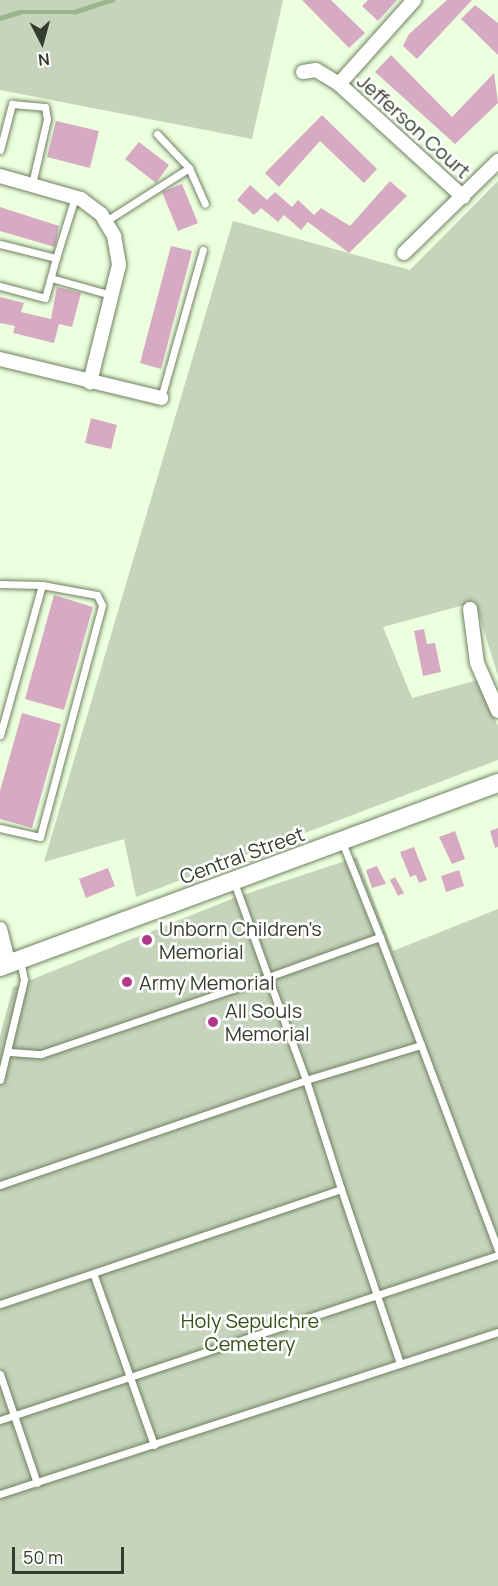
<!DOCTYPE html>
<style>
body{margin:0}
#map{position:relative;width:498px;height:1586px;overflow:hidden;background:#ecffde;font-family:Manrope,sans-serif}
div>[style]{position:absolute}
.green>*{inset:0;background:#c5d4ba}
.stream>*{height:4.5px;margin:-2.25px;padding:0 2.25px;transform-origin:2.25px;border-radius:2.25px;background:#9db58c}
.building>*{inset:0;background:#d7aac3}
.roads{filter:drop-shadow(0 0 2px #708163) drop-shadow(0 0 2px #708163)}
.lane>*{height:7px;margin:-3.5px;padding:0 3.5px;transform-origin:3.5px;border-radius:3.5px;background:#fff}
.street>*{height:14px;margin:-7px;padding:0 7px;transform-origin:7px;border-radius:7px;background:#fff}
.secondary>*{height:18px;margin:-9px;padding:0 9px;transform-origin:9px;border-radius:9px;background:#fff}
.dots>*{width:16px;height:16px;translate:-50% -50%;box-sizing:border-box;border:3px solid #fff;border-radius:50%}
span{translate:-50% -50%;white-space:nowrap;text-align:center;line-height:1.15;-webkit-text-stroke:5px #fff;paint-order:stroke}
.street-label{font-size:20px;color:#343c2f}
.poi-label{font-size:20px;color:#343c2f}
.left{translate:0 -50%;text-align:left}
.park-label{font-size:20px;color:#324f15}
.north{position:absolute;left:12px;top:12px;width:60px;height:60px;-webkit-text-stroke:4px #fff;paint-order:stroke;rotate:174deg;font-size:16px;font-weight:700;line-height:24px;text-align:center;color:#343c2f}
.north::after{content:'';display:block;margin:auto;width:21px;height:27px;background:#343c2f;clip-path:polygon(50% 0,100% 100%,50% 72%,0 100%)}
.scale{position:absolute;left:12px;top:1547px;width:112px;height:27px;box-sizing:border-box;border:3px solid #343c2f;border-top:0;padding-left:8px;font-size:18px;line-height:21px;white-space:nowrap;color:#343c2f;-webkit-text-stroke:4px #fff;paint-order:stroke}
</style>
<div id="map">
<div class="green">
<i style="clip-path:polygon(0 0,283px 0,252px 139px,0 90px)"></i>
<i style="clip-path:polygon(498px 181px,498px 676px,475px 602px,383px 627px,412px 698px,478px 680px,498px 726px,498px 760px,136px 897px,124px 839px,44px 862px,233px 221px,410px 270px)"></i>
<i style="clip-path:polygon(357px 857px,393px 951px,498px 909px,498px 1586px,0 1586px,0 1036px,13px 987px,234px 898px)"></i>
</div>
<div class="stream">
<i style="left:0;top:18px;width:21px;rotate:-17deg"></i>
<i style="left:20px;top:12px;width:54px"></i>
<i style="left:74px;top:12px;width:40px;rotate:-18deg"></i>
</div>
<div class="building">
<i style="clip-path:polygon(302px 0,331px 0,365px 33px,349px 48px)"></i>
<i style="clip-path:polygon(368px 0,397px 0,378px 21px,362px 6px)"></i>
<i style="clip-path:polygon(447px 0,472px 0,417px 59px,403px 46px,409px 34px)"></i>
<i style="clip-path:polygon(475px 5px,498px 23px,498px 55px,461px 19px)"></i>
<i style="clip-path:polygon(391px 55px,452px 117px,494px 73px,498px 103px,455px 144px,375px 72px)"></i>
<i style="clip-path:polygon(322px 115px,377px 169px,364px 183px,320px 141px,279px 187px,265px 173px)"></i>
<i style="clip-path:polygon(56px 121px,99px 131px,90px 168px,47px 157px)"></i>
<i style="clip-path:polygon(139px 142px,169px 165px,156px 183px,125px 159px)"></i>
<i style="clip-path:polygon(390px 181px,407px 196px,349px 253px,308px 222px,301px 230px,284px 215px,278px 222px,261px 208px,254px 215px,237px 200px,250px 185px,267px 200px,275px 192px,292px 207px,298px 200px,314px 215px,321px 208px,350px 226px)"></i>
<i style="clip-path:polygon(182px 184px,198px 223px,178px 231px,162px 192px)"></i>
<i style="clip-path:polygon(0 207px,59px 226px,55px 247px,0 231px)"></i>
<i style="clip-path:polygon(171px 246px,192px 251px,161px 369px,140px 363px)"></i>
<i style="clip-path:polygon(57px 287px,81px 293px,72px 327px,59px 324px,54px 343px,13px 333px,15px 326px,0 323px,0 297px,24px 303px,21px 312px,51px 319px)"></i>
<i style="clip-path:polygon(91px 418px,117px 425px,111px 449px,85px 443px)"></i>
<i style="clip-path:polygon(54px 595px,93px 607px,64px 710px,25px 699px)"></i>
<i style="clip-path:polygon(424px 629px,427px 644px,435px 643px,441px 672px,423px 676px,414px 631px)"></i>
<i style="clip-path:polygon(22px 713px,61px 724px,32px 828px,0 819px,0 791px)"></i>
<i style="clip-path:polygon(498px 828px,498px 847px,495px 848px,490px 831px)"></i>
<i style="clip-path:polygon(455px 831px,465px 859px,452px 864px,439px 837px)"></i>
<i style="clip-path:polygon(414px 847px,427px 880px,419px 883px,416px 875px,410px 877px,400px 852px)"></i>
<i style="clip-path:polygon(377px 866px,386px 884px,372px 888px,366px 870px)"></i>
<i style="clip-path:polygon(108px 868px,115px 886px,86px 898px,79px 879px)"></i>
<i style="clip-path:polygon(459px 870px,464px 886px,446px 892px,441px 876px)"></i>
<i style="clip-path:polygon(395px 877px,404px 893px,398px 896px,390px 880px)"></i>
<i style="clip-path:polygon(215px 1016px,218px 1027px,205px 1027px,203px 1018px)"></i>
</div>
<div class="roads">
<div class="lane">
<i style="left:157px;top:134px;width:47px;rotate:46.7deg"></i>
<i style="left:189px;top:168px;width:39px;rotate:66deg"></i>
<i style="left:0;top:150px;width:48px;rotate:-75.4deg"></i>
<i style="left:12px;top:104px;width:33px;rotate:5deg"></i>
<i style="left:45px;top:107px;width:12px;rotate:81deg"></i>
<i style="left:47px;top:119px;width:67px;rotate:103deg"></i>
<i style="left:106px;top:221px;width:98px;rotate:-32.6deg"></i>
<i style="left:0;top:244px;width:58px;rotate:14deg"></i>
<i style="left:56px;top:258px;width:41px;rotate:105.4deg"></i>
<i style="left:45px;top:298px;width:47px;rotate:-165.1deg"></i>
<i style="left:56px;top:258px;width:64px;rotate:-72.7deg"></i>
<i style="left:51px;top:278px;width:62px;rotate:15.8deg"></i>
<i style="left:161px;top:398px;width:154px;rotate:-74.2deg"></i>
<i style="left:0;top:584px;width:42px;rotate:1.4deg"></i>
<i style="left:42px;top:585px;width:156px;rotate:105.6deg"></i>
<i style="left:0;top:828px;width:41px;rotate:12.7deg"></i>
<i style="left:40px;top:837px;width:240px;rotate:-75deg"></i>
<i style="left:102px;top:605px;width:11px;rotate:-117deg"></i>
<i style="left:97px;top:595px;width:56px;rotate:-169.7deg"></i>
<i style="left:342px;top:842px;width:102px;rotate:68.2deg"></i>
<i style="left:421px;top:1045px;width:219px;rotate:69.4deg"></i>
<i style="left:10px;top:1052px;width:31px;rotate:4deg"></i>
<i style="left:41px;top:1054px;width:240px;rotate:-18.7deg"></i>
<i style="left:268px;top:977px;width:119px;rotate:-19.7deg"></i>
<i style="left:380px;top:937px;width:116px;rotate:69.2deg"></i>
<i style="left:421px;top:1045px;width:120px;rotate:163.1deg"></i>
<i style="left:306px;top:1080px;width:110px;rotate:-110.3deg"></i>
<i style="left:268px;top:977px;width:101px;rotate:-109.7deg"></i>
<i style="left:0;top:1080px;width:103px;rotate:-76.5deg"></i>
<i style="left:24px;top:980px;width:20px;rotate:-101deg"></i>
<i style="left:0;top:1185px;width:324px;rotate:-18.9deg"></i>
<i style="left:306px;top:1080px;width:114px;rotate:72.2deg"></i>
<i style="left:0;top:1304px;width:98px;rotate:-18.4deg"></i>
<i style="left:0;top:1374px;width:115px;rotate:71.3deg"></i>
<i style="left:0;top:1420px;width:525px;rotate:-18.33deg"></i>
<i style="left:154px;top:1445px;width:182px;rotate:-109.5deg"></i>
<i style="left:93px;top:1273px;width:262px;rotate:-18.7deg"></i>
<i style="left:341px;top:1189px;width:184px;rotate:71.3deg"></i>
<i style="left:0;top:1494px;width:524px;rotate:-18.02deg"></i>
</div>
<div class="street">
<i style="left:303px;top:72px;width:13px;rotate:-9deg"></i>
<i style="left:316px;top:70px;width:27px;rotate:31deg"></i>
<i style="left:339px;top:84px;width:113px;rotate:-48.2deg"></i>
<i style="left:339px;top:84px;width:168px;rotate:42.3deg"></i>
<i style="left:0;top:176px;width:84px;rotate:15.9deg"></i>
<i style="left:81px;top:199px;width:25px;rotate:37deg"></i>
<i style="left:101px;top:214px;width:26px;rotate:59deg"></i>
<i style="left:114px;top:236px;width:29px;rotate:80deg"></i>
<i style="left:119px;top:265px;width:121px;rotate:103.9deg"></i>
<i style="left:404px;top:253px;width:132px;rotate:-44.4deg"></i>
<i style="left:0;top:359px;width:166px;rotate:13.6deg"></i>
<i style="left:470px;top:609px;width:54px;rotate:82.6deg"></i>
<i style="left:477px;top:663px;width:52px;rotate:66.4deg"></i>
<i style="left:0;top:929px;width:36px;rotate:76deg"></i>
</div>
<div class="secondary">
<i style="left:0;top:967px;width:531px;rotate:-20.28deg"></i>
</div>
</div>
<div class="dots">
<i style="left:147px;top:940px;background:#b33889"></i>
<i style="left:127px;top:982px;background:#b33889"></i>
<i style="left:213px;top:1022px;background:#b33889"></i>
</div>
<div class="street-label">
<span style="left:414px;top:126px;rotate:42deg">Jefferson Court</span>
<span style="left:242px;top:855px;rotate:-20deg">Central Street</span>
</div>
<div class="poi-label">
<span class="left" style="left:159px;top:940px">Unborn Children's<br>Memorial</span>
<span class="left" style="left:139px;top:982px">Army Memorial</span>
<span class="left" style="left:225px;top:1022px">All Souls<br>Memorial</span>
</div>
<div class="park-label">
<span style="left:250px;top:1332px">Holy Sepulchre<br>Cemetery</span>
</div>
<div class="north">N</div>
<div class="scale">50 m</div>
</div>
